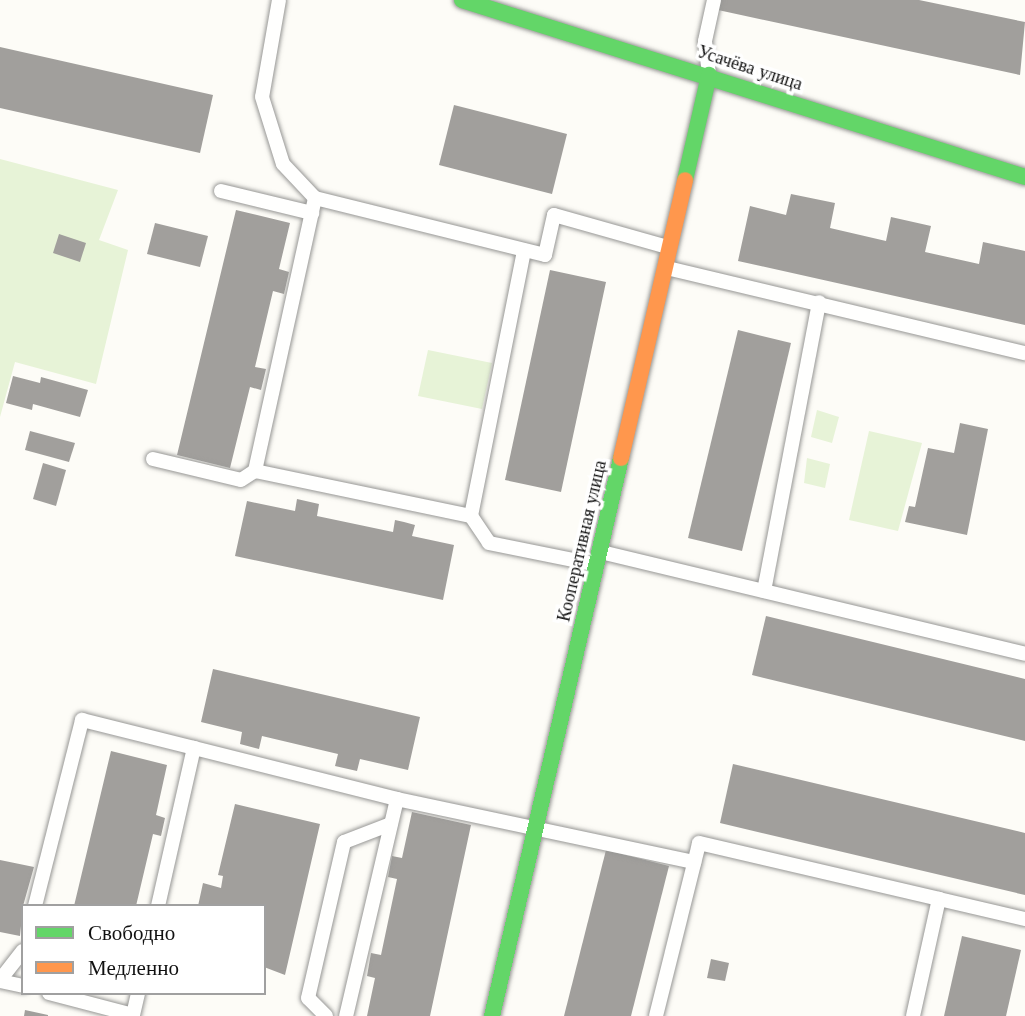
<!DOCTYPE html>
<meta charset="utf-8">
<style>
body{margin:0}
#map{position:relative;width:1025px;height:1016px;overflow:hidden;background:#fdfcf7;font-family:"Libre Baskerville",serif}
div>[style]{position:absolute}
.green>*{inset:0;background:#e7f3d7}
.building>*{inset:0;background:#a19f9c}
.roads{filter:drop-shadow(0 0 2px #979795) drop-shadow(0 0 2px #979795)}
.lane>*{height:14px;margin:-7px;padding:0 7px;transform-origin:7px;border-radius:7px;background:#fffffe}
.fast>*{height:16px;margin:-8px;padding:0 8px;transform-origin:8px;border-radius:8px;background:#63d668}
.slow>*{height:16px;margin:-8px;padding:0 8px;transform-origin:8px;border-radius:8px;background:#ff974d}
span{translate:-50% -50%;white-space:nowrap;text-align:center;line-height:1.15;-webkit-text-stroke:7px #fff;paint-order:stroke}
.street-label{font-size:18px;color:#111}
.legend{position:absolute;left:21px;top:904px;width:245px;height:91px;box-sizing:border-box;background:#fff;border:2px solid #a0a0a0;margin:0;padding:9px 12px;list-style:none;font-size:21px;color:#111}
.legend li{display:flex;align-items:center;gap:14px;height:35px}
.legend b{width:35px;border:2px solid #a0a0a0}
</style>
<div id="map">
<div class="green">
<i style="clip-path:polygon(0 159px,118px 190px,99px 240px,128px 250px,96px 384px,15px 362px,0 417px)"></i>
<i style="clip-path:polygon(428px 350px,492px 363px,482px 409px,418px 396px)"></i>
<i style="clip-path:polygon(817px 410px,839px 417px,832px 443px,811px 437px)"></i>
<i style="clip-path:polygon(869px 431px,922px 443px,898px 531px,849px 520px)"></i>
<i style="clip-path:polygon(807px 458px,830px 464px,825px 488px,804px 483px)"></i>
</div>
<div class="building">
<i style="clip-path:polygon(720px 0,919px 0,1025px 22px,1020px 75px,718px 10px)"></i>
<i style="clip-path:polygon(0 47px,213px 95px,200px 153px,0 108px)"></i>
<i style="clip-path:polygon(454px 105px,567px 134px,552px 194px,439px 165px)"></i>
<i style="clip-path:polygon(791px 194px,835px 203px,830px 228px,886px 241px,891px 217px,931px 226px,925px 252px,979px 264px,983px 242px,1025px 251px,1025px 325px,738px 261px,750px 206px,786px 215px)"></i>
<i style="clip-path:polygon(236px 210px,290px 223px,279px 269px,289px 272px,284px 294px,273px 291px,255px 367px,266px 369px,261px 390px,250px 387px,230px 468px,177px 455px)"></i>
<i style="clip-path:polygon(155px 223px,208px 236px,200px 267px,147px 254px)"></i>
<i style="clip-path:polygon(59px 234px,86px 243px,80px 262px,53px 253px)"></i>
<i style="clip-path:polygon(550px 270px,606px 282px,561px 492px,505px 480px)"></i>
<i style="clip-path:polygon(738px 330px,791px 343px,742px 551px,688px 538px)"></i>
<i style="clip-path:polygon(13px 376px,40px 383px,41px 377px,88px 390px,80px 417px,33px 404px,32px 410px,6px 403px)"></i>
<i style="clip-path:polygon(960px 423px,988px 429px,967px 535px,905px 522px,909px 506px,915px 507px,928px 448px,954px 453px)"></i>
<i style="clip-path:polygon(30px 431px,75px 443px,69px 462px,25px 450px)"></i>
<i style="clip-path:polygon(43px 463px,66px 470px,56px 506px,33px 499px)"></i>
<i style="clip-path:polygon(297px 499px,319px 504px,317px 516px,393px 532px,395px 520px,404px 522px,415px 525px,412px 536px,454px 545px,443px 600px,235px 556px,247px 501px,295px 511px)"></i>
<i style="clip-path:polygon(766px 616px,1025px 679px,1025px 741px,752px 675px)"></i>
<i style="clip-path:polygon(213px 669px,420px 717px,408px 770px,360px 759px,357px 771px,335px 766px,338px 754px,262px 736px,259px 749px,240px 744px,242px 732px,201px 722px)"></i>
<i style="clip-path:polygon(111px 751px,167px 765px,156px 815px,165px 818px,161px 836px,153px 834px,136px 906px,74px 906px)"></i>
<i style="clip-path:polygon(733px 764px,1025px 833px,1025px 895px,720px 823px)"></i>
<i style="clip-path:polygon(235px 804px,320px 824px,285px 975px,264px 967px,264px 906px,198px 906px,203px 883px,221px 888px,223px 876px,218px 875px)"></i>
<i style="clip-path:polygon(412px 812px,471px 825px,430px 1016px,367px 1016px,375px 978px,367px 976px,371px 953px,381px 955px,397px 879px,388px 877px,392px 856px,402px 858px)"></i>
<i style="clip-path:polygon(606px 850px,669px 866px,631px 1016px,564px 1016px)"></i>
<i style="clip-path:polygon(0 860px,34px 867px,23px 906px,20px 936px,0 932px)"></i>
<i style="clip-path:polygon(962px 936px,1021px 950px,1006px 1016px,944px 1016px)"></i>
<i style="clip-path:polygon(711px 959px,729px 963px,725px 981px,707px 978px)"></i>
<i style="clip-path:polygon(25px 1010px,48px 1015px,48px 1016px,24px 1016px)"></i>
</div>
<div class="roads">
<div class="lane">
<i style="left:279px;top:0;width:98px;rotate:99.9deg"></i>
<i style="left:262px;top:97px;width:70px;rotate:72.6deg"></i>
<i style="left:283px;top:164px;width:47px;rotate:46.7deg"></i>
<i style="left:315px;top:198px;width:237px;rotate:13.9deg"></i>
<i style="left:545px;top:255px;width:41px;rotate:-77.3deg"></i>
<i style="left:554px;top:215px;width:117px;rotate:15.8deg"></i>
<i style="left:709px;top:74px;width:33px;rotate:-97deg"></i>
<i style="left:705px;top:41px;width:42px;rotate:-77.6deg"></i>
<i style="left:221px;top:191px;width:94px;rotate:13.6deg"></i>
<i style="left:315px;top:198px;width:280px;rotate:102.4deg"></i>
<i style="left:255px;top:471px;width:221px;rotate:11.8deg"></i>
<i style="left:471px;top:516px;width:271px;rotate:-78.7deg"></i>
<i style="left:667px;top:268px;width:368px;rotate:13.4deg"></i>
<i style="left:153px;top:459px;width:90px;rotate:13.4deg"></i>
<i style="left:241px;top:480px;width:17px;rotate:-33deg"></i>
<i style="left:471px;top:516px;width:32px;rotate:56deg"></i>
<i style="left:489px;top:543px;width:106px;rotate:11.4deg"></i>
<i style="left:601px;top:552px;width:436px;rotate:13.5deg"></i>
<i style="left:764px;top:591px;width:294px;rotate:-79.2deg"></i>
<i style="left:397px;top:799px;width:304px;rotate:12deg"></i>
<i style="left:35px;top:906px;width:192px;rotate:-75.8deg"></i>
<i style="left:82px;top:720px;width:115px;rotate:14deg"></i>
<i style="left:158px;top:906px;width:162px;rotate:-77.2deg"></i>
<i style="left:194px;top:748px;width:209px;rotate:14.1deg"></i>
<i style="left:397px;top:799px;width:223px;rotate:103.2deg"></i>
<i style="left:0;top:980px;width:37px;rotate:-52deg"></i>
<i style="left:0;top:981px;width:24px;rotate:12deg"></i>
<i style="left:49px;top:993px;width:87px;rotate:14.7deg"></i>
<i style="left:133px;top:1015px;width:23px;rotate:-77deg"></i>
<i style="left:326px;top:1016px;width:25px;rotate:-135deg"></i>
<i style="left:308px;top:998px;width:160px;rotate:-77deg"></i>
<i style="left:344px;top:842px;width:50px;rotate:-21deg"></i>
<i style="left:656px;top:1016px;width:178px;rotate:-76deg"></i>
<i style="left:699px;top:843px;width:246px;rotate:13.1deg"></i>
<i style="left:913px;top:1016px;width:120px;rotate:-77.5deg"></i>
<i style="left:939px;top:899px;width:88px;rotate:13.1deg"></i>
</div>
<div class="fast">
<i style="left:462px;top:0;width:590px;rotate:17.45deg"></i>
<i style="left:685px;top:180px;width:108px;rotate:-77.1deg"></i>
<i style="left:492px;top:1016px;width:573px;rotate:-76.98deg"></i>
</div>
<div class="slow">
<i style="left:621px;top:458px;width:285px;rotate:-77deg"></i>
</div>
</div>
<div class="street-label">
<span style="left:750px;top:68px;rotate:18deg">Усачёва улица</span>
<span style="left:582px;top:541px;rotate:-77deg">Кооперативная улица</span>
</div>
<ul class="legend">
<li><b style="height:9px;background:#63d668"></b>Свободно</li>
<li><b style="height:9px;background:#ff974d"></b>Медленно</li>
</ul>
</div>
